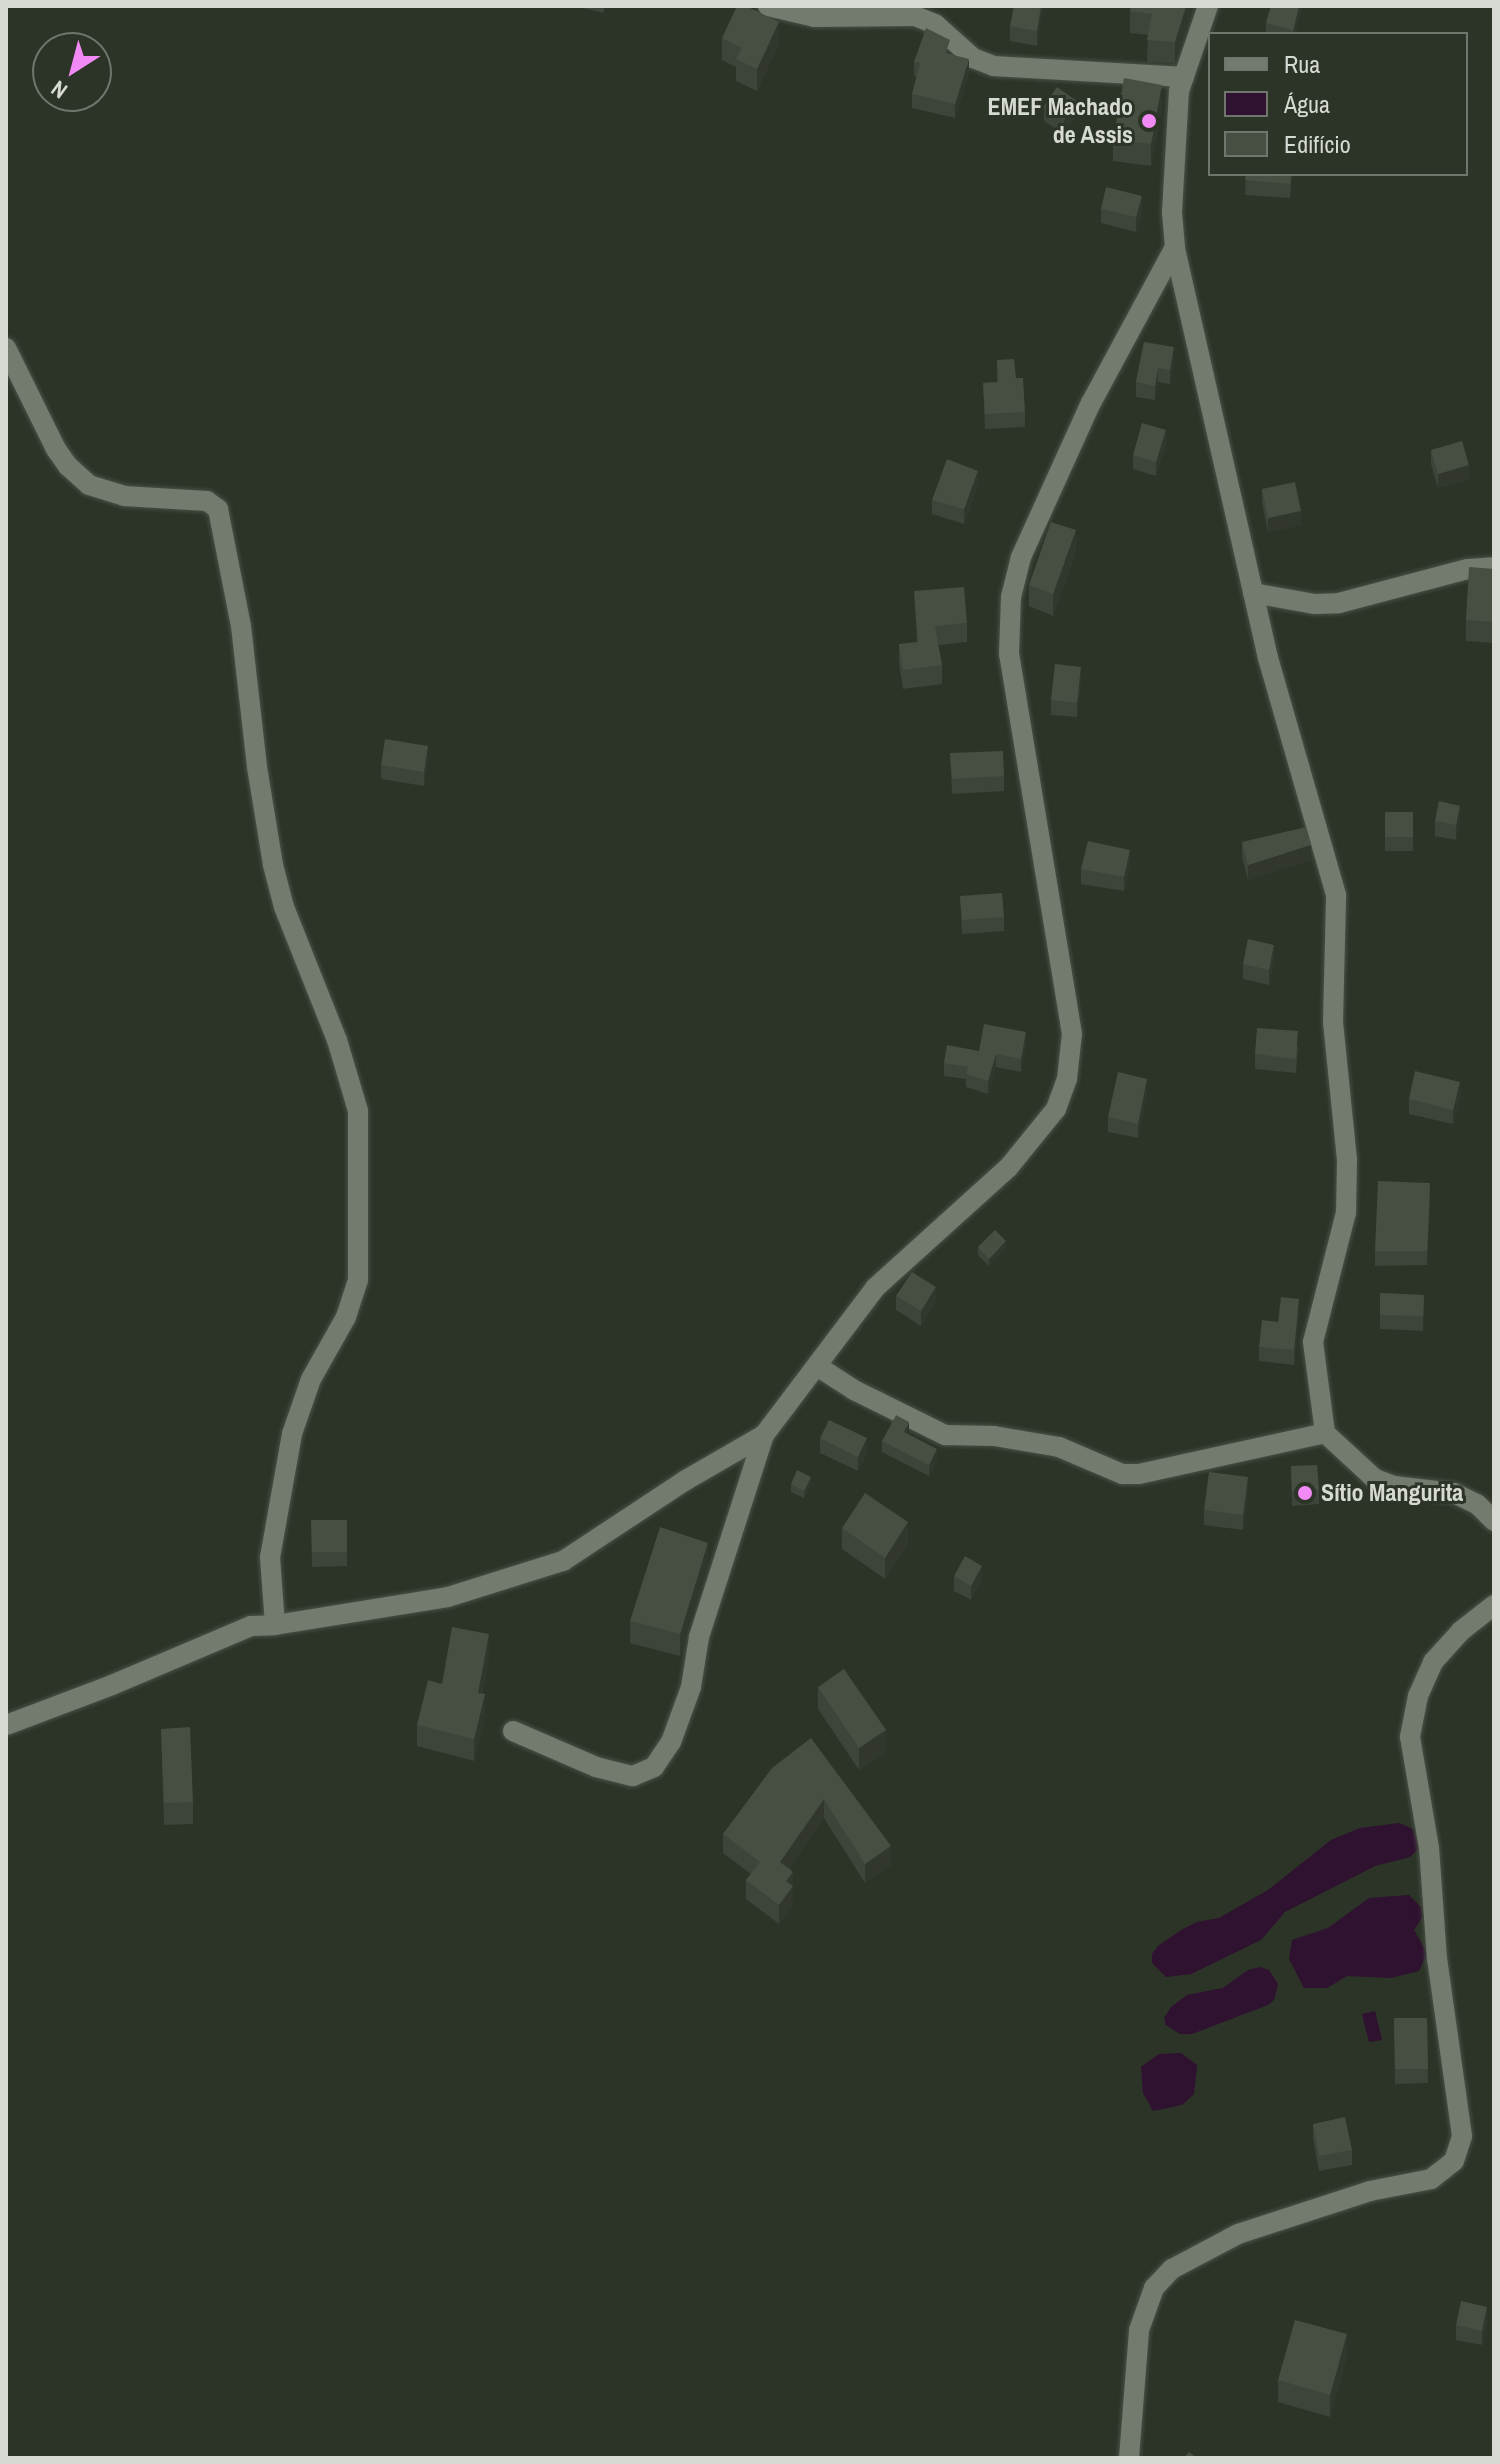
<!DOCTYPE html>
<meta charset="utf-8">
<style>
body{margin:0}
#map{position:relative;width:1500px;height:2464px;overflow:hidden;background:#2c3327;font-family:"Archivo Narrow",sans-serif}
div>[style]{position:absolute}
.water>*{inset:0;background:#2f1130}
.roads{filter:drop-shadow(0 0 2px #4a5046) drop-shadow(0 0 2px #4a5046)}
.minor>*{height:20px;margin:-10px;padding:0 10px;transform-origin:10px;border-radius:10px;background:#727b6d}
.wall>*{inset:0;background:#3d4439}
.shaded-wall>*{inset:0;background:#32372e}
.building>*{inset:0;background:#474f42}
.dots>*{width:22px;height:22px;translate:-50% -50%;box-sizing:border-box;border:4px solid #2c3327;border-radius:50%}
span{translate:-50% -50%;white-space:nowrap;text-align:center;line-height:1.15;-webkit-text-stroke:6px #2c3327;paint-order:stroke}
.poi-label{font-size:24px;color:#d6dad3;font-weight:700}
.right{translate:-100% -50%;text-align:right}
.left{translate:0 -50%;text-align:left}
.frame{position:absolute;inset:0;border:8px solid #d6dad3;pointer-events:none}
.legend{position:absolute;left:1208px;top:32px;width:260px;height:144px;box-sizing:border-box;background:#2c3327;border:2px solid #70766c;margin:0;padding:10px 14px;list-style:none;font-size:24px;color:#d6dad3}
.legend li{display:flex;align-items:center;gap:16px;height:40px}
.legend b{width:40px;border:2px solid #70766c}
.north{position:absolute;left:32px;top:32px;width:80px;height:80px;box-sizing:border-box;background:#2c3327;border:2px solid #70766c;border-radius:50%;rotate:216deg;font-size:22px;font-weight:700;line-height:32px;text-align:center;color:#d6dad3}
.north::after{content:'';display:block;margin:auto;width:28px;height:36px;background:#f18af4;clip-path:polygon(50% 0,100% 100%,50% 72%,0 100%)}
</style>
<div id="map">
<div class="water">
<i style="clip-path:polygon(1399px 1823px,1413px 1829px,1419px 1848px,1410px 1857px,1375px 1866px,1285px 1912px,1261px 1940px,1191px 1974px,1166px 1977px,1152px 1963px,1152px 1954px,1158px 1946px,1181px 1930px,1197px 1922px,1219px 1918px,1268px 1890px,1331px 1840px,1360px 1828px)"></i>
<i style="clip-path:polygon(1409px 1895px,1421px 1907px,1423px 1916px,1414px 1930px,1427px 1953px,1419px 1971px,1391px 1978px,1347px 1976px,1327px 1988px,1304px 1988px,1289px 1959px,1292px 1940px,1328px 1928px,1369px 1898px)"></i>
<i style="clip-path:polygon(1260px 1967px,1269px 1970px,1278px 1984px,1274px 2000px,1268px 2005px,1192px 2034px,1180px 2034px,1166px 2025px,1164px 2018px,1171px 2007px,1187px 1995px,1223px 1988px,1248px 1970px)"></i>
<i style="clip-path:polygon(1375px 2011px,1382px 2040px,1369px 2042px,1362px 2014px)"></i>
<i style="clip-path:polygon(1181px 2053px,1197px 2065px,1194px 2094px,1182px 2105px,1153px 2111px,1143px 2093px,1141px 2067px,1159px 2054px)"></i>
</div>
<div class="roads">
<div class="minor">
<i style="left:768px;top:6px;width:47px;rotate:13.4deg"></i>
<i style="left:814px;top:17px;width:101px;rotate:-0.6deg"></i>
<i style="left:915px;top:16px;width:22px;rotate:22deg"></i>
<i style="left:935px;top:24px;width:51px;rotate:41.8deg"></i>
<i style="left:973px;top:58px;width:22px;rotate:21deg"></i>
<i style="left:994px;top:66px;width:190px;rotate:3.3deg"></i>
<i style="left:6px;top:348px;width:113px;rotate:63.7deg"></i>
<i style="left:56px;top:449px;width:21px;rotate:55deg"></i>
<i style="left:68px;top:466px;width:28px;rotate:42deg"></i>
<i style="left:89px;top:485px;width:37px;rotate:17deg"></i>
<i style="left:124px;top:496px;width:83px;rotate:3.4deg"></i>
<i style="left:207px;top:501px;width:14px;rotate:36deg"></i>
<i style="left:218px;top:509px;width:119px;rotate:78.9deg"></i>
<i style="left:241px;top:626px;width:142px;rotate:83.5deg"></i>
<i style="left:257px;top:767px;width:99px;rotate:80.7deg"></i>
<i style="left:273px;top:865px;width:43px;rotate:75.3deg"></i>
<i style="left:284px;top:907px;width:143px;rotate:68.3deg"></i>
<i style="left:337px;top:1040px;width:74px;rotate:73.5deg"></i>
<i style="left:358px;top:1111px;width:169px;rotate:90deg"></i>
<i style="left:358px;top:1280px;width:39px;rotate:108deg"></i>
<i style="left:346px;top:1317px;width:71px;rotate:119.4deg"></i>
<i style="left:311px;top:1379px;width:58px;rotate:109.1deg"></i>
<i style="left:292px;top:1434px;width:125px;rotate:100.1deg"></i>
<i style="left:270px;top:1557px;width:68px;rotate:85.8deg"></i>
<i style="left:1253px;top:593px;width:63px;rotate:10.1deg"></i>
<i style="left:1315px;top:604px;width:24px;rotate:-2deg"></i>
<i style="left:1339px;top:603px;width:133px;rotate:-14.8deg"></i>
<i style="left:1468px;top:569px;width:26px;rotate:-4deg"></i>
<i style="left:817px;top:1366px;width:44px;rotate:33deg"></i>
<i style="left:854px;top:1390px;width:102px;rotate:26.3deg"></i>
<i style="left:945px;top:1435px;width:49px;rotate:1.2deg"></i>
<i style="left:994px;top:1436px;width:66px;rotate:9.6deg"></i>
<i style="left:1059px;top:1447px;width:69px;rotate:23.2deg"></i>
<i style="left:1122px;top:1474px;width:17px"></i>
<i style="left:1139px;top:1474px;width:190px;rotate:-12.4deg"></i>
<i style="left:1325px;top:1433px;width:92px;rotate:-97.5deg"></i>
<i style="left:1313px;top:1342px;width:133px;rotate:-75.7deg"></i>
<i style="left:1346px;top:1213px;width:53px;rotate:-88.9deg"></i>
<i style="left:1347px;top:1160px;width:139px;rotate:-95.8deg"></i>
<i style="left:1333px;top:1022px;width:127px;rotate:-88.6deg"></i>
<i style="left:1336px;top:895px;width:247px;rotate:-106deg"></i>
<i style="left:1268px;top:658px;width:421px;rotate:-102.8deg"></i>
<i style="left:1325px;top:1433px;width:68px;rotate:42.6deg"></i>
<i style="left:1375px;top:1479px;width:20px;rotate:20deg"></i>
<i style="left:1394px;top:1486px;width:60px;rotate:6.7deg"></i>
<i style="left:1454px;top:1493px;width:25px;rotate:26deg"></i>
<i style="left:1477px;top:1504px;width:24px;rotate:45deg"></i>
<i style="left:6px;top:1725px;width:113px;rotate:-20.7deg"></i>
<i style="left:112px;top:1685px;width:151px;rotate:-23deg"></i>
<i style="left:251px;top:1626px;width:24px;rotate:-2deg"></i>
<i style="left:275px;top:1625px;width:175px;rotate:-9.2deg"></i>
<i style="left:448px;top:1597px;width:121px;rotate:-17.4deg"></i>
<i style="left:563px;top:1561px;width:147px;rotate:-33.4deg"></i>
<i style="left:686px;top:1480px;width:90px;rotate:-30deg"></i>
<i style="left:764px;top:1435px;width:184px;rotate:-52.9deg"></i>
<i style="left:875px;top:1288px;width:179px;rotate:-42.1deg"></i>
<i style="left:1008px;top:1168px;width:76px;rotate:-50.9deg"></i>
<i style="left:1056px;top:1109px;width:32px;rotate:-70deg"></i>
<i style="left:1067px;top:1079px;width:45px;rotate:-83.7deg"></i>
<i style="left:1072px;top:1034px;width:385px;rotate:-99.4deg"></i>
<i style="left:1009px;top:654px;width:57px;rotate:-88deg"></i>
<i style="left:1011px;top:597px;width:41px;rotate:-76deg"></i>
<i style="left:1021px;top:557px;width:169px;rotate:-65.6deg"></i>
<i style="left:1091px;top:403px;width:177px;rotate:-61.7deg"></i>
<i style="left:1175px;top:247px;width:35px;rotate:-95deg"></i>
<i style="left:1172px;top:212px;width:121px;rotate:-86.7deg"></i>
<i style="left:1179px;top:91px;width:90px;rotate:-71.2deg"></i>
<i style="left:513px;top:1731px;width:90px;rotate:23.4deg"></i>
<i style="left:596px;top:1767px;width:38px;rotate:14deg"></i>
<i style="left:633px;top:1776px;width:23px;rotate:-23deg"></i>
<i style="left:654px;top:1767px;width:30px;rotate:-56deg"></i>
<i style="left:671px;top:1742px;width:59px;rotate:-70deg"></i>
<i style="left:691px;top:1687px;width:51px;rotate:-80.9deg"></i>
<i style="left:699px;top:1637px;width:212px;rotate:-72.2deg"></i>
<i style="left:1129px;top:2458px;width:128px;rotate:-85.5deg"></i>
<i style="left:1139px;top:2330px;width:45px;rotate:-70.3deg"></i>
<i style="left:1154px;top:2288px;width:26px;rotate:-47deg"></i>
<i style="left:1172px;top:2269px;width:75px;rotate:-27.9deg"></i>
<i style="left:1238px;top:2234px;width:139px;rotate:-18deg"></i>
<i style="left:1370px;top:2191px;width:62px;rotate:-11.1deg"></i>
<i style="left:1431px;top:2179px;width:29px;rotate:-38deg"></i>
<i style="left:1454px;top:2161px;width:26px;rotate:-72deg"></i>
<i style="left:1462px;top:2136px;width:179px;rotate:-98deg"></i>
<i style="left:1437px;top:1959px;width:111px;rotate:-94.1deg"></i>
<i style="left:1429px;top:1848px;width:113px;rotate:-99.7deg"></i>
<i style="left:1410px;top:1737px;width:42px;rotate:-79deg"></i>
<i style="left:1418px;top:1696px;width:37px;rotate:-66deg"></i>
<i style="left:1433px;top:1662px;width:42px;rotate:-47.9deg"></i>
<i style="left:1461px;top:1631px;width:42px;rotate:-38.2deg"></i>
</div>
</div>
<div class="wall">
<i style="clip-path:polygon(578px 6px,605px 6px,603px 13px,578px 7px)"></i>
<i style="clip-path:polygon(1043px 6px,1037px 46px,1010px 41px,1010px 26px)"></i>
<i style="clip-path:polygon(1190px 6px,1190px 14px,1175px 63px,1147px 62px,1148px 35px,1130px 33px,1130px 11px)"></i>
<i style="clip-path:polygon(1271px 6px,1302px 6px,1295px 34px,1266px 34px,1266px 23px)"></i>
<i style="clip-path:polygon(722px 38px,779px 44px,757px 91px,736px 81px,736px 67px,722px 60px)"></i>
<i style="clip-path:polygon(950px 54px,969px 73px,955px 118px,912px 108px,912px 94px,917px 77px,914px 76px,914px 62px)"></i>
<i style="clip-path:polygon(1044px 106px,1077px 115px,1064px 134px,1044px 121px)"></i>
<i style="clip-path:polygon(1162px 107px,1151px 166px,1113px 161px,1113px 140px)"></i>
<i style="clip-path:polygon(1246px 174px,1292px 174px,1290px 198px,1245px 195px)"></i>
<i style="clip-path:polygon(1101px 209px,1142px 211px,1136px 232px,1101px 223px)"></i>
<i style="clip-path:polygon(1144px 342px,1174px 362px,1170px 384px,1158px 382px,1155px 400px,1136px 397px,1136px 382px)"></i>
<i style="clip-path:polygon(997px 360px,1016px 378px,1025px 412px,1025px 427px,985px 429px,983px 383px,997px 382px)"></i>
<i style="clip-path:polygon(1166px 444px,1156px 476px,1133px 469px,1133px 455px)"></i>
<i style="clip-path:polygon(1431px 450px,1469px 479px,1438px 488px,1431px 464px)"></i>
<i style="clip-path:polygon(978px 486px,964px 524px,932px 514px,932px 500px)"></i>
<i style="clip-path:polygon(1262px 489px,1301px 525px,1268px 532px,1262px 503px)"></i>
<i style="clip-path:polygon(1076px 552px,1053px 616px,1029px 606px,1029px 585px)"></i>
<i style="clip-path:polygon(1494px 569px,1494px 643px,1466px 641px,1466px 620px)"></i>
<i style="clip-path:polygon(914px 591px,967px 623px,967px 642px,938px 645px,942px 665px,942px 684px,903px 689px,899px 663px,899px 644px,917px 642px)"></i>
<i style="clip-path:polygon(1081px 681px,1077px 717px,1051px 715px,1051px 700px)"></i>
<i style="clip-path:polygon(950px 753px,1004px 776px,1004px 791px,952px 794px)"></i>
<i style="clip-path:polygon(428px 761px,424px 786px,381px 779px,381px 765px)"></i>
<i style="clip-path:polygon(1385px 812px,1413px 812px,1413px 851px,1385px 851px)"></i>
<i style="clip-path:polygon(1460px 820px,1456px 840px,1435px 836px,1435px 821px)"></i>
<i style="clip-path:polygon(1242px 842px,1311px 860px,1248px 880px,1242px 857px)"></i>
<i style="clip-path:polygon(1130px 864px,1124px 891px,1081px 884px,1081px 869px)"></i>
<i style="clip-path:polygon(960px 896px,1004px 917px,1004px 931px,962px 934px)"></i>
<i style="clip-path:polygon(1274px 959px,1269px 985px,1243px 979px,1243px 964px)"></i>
<i style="clip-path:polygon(1026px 1045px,1021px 1072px,996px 1067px,988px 1094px,966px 1087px,966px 1079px,944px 1076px,944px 1063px,979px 1051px)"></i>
<i style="clip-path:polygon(1298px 1046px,1296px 1073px,1255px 1069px,1255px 1054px)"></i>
<i style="clip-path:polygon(1147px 1093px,1138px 1138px,1108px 1132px,1108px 1117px)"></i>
<i style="clip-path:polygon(1460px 1097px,1453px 1124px,1409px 1114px,1409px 1099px)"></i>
<i style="clip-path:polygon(1430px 1197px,1427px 1265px,1375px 1266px,1375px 1251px)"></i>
<i style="clip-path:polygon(978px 1247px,1006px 1248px,989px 1266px,978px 1255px)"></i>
<i style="clip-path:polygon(1380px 1293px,1424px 1295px,1423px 1331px,1380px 1329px)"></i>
<i style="clip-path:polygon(896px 1296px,936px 1301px,921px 1326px,896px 1310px)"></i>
<i style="clip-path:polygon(1299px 1313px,1294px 1365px,1259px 1361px,1259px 1347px,1278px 1322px)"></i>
<i style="clip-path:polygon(909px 1433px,908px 1434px,937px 1460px,929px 1476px,882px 1452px,882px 1441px)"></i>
<i style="clip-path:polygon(820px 1438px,867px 1453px,858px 1471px,820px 1453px)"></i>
<i style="clip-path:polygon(1291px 1466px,1319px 1490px,1319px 1504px,1292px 1506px)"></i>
<i style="clip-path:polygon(791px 1484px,811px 1484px,804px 1498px,791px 1492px)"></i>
<i style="clip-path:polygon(1248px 1492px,1243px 1530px,1204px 1525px,1204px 1510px)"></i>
<i style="clip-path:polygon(311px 1520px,347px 1520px,347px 1566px,312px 1567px)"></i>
<i style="clip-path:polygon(842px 1528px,908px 1544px,885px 1579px,842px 1549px)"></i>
<i style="clip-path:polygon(708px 1565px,680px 1656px,630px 1643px,630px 1621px)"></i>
<i style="clip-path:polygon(954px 1576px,982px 1580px,971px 1600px,954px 1591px)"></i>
<i style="clip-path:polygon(489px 1656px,482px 1694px,485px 1716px,474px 1761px,417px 1746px,417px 1725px,442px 1684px)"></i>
<i style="clip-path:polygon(818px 1687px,886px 1752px,859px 1770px,818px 1709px)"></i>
<i style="clip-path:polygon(161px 1729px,193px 1802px,193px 1824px,164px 1825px)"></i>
<i style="clip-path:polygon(811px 1738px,891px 1865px,865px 1883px,824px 1818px,789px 1868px,793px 1872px,793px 1905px,779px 1924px,746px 1899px,746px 1880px,751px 1874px,723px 1853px,723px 1834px)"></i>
<i style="clip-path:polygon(1394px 2018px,1427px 2018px,1428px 2083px,1395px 2084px)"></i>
<i style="clip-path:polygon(1313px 2124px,1352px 2150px,1352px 2165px,1319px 2171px,1313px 2138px)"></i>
<i style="clip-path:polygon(1487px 2322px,1482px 2345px,1456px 2340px,1456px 2325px)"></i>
<i style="clip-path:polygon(1347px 2356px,1330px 2417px,1278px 2402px,1278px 2380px)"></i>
</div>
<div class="shaded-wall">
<i style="clip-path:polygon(1041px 6px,1043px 6px,1043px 12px,1037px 46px,1037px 31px)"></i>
<i style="clip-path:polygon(1186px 6px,1190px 6px,1190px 14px,1175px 63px,1175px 42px)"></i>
<i style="clip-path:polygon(1299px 6px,1302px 6px,1295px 34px,1293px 34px)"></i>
<i style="clip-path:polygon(779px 22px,779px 44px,757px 91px,757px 69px)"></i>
<i style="clip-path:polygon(969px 59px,969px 73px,955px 118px,955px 104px)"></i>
<i style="clip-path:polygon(1162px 85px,1162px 107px,1151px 166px,1151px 144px)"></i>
<i style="clip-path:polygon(1077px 101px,1077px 115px,1064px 134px,1064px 120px)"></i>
<i style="clip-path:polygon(1142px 196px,1142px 211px,1136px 232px,1136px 217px)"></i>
<i style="clip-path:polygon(1174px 347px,1174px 362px,1170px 384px,1170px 370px)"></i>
<i style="clip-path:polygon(1158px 368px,1158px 382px,1155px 400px,1155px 386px)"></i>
<i style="clip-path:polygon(1166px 430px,1166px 444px,1156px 476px,1156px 462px)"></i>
<i style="clip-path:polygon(1469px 465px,1469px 479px,1438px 488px,1438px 474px)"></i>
<i style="clip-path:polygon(978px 471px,978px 486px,964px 524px,964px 509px)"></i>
<i style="clip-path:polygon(1301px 511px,1301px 525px,1268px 532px,1268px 518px)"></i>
<i style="clip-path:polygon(1076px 530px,1076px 552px,1053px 616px,1053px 594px)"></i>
<i style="clip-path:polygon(1081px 667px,1081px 681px,1077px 717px,1077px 703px)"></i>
<i style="clip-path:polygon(428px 746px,428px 761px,424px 786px,424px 772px)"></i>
<i style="clip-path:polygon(1460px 806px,1460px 820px,1456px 840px,1456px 825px)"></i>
<i style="clip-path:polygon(1311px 845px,1311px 860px,1248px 880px,1248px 865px)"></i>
<i style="clip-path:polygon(1130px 850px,1130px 864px,1124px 891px,1124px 877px)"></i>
<i style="clip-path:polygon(1274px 945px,1274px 959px,1269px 985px,1269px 970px)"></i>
<i style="clip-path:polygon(1026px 1032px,1026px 1045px,1021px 1072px,1021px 1059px)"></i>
<i style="clip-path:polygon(996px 1054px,996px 1067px,988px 1094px,988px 1081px)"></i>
<i style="clip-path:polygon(1147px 1079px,1147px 1093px,1138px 1138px,1138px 1124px)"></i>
<i style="clip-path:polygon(1460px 1082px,1460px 1097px,1453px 1124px,1453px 1110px)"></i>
<i style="clip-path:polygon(1006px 1241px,1006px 1248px,989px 1266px,989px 1259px)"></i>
<i style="clip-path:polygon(936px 1287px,936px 1301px,921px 1326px,921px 1311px)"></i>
<i style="clip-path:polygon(1299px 1299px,1299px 1313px,1294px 1365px,1294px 1350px)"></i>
<i style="clip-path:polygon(909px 1422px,909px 1433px,904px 1443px,904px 1432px)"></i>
<i style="clip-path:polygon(867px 1438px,867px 1453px,858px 1471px,858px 1457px)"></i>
<i style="clip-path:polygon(937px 1449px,937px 1460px,929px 1476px,929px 1465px)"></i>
<i style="clip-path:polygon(811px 1477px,811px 1484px,804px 1498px,804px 1491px)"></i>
<i style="clip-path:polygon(1248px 1477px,1248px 1492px,1243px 1530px,1243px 1515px)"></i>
<i style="clip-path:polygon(908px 1522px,908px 1544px,885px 1579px,885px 1558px)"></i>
<i style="clip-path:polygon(708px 1543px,708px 1565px,680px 1656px,680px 1634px)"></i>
<i style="clip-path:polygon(982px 1566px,982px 1580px,971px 1600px,971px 1586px)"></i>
<i style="clip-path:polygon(489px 1634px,489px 1656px,478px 1714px,478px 1693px)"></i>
<i style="clip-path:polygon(485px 1694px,485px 1716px,474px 1761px,474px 1739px)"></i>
<i style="clip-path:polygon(886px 1730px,886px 1752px,859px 1770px,859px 1748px)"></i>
<i style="clip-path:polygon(824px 1799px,824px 1818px,780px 1881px,780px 1862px)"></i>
<i style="clip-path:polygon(891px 1846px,891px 1865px,865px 1883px,865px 1864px)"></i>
<i style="clip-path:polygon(793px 1872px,793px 1905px,779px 1924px,779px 1905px,786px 1881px)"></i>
<i style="clip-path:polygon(1487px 2307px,1487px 2322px,1482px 2345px,1482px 2331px)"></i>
<i style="clip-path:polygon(1347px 2334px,1347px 2356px,1330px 2417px,1330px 2395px)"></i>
</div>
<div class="building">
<i style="clip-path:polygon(737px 6px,746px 6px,779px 22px,757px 69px,736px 59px,742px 48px,722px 38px)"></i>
<i style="clip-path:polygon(1014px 6px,1041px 6px,1037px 31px,1010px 26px)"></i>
<i style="clip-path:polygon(1131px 6px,1186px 6px,1175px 42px,1147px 40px,1152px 14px,1130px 11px)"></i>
<i style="clip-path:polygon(1271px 6px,1299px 6px,1293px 30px,1266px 23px)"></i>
<i style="clip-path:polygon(926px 28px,950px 40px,946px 53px,969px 59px,955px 104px,912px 94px,920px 63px,914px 62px)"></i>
<i style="clip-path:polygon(1124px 78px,1162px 85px,1151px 144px,1113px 140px)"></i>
<i style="clip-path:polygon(1057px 87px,1077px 101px,1064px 120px,1044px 106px)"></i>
<i style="clip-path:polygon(1246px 174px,1291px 174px,1290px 184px,1245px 180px)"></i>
<i style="clip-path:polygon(1106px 187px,1142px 196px,1136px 217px,1101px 209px)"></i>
<i style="clip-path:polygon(1144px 342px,1174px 347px,1170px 370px,1158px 368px,1155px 386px,1136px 382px)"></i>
<i style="clip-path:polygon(1014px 359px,1016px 378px,1023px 378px,1025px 412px,985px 414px,983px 383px,998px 382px,997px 360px)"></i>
<i style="clip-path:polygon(1142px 423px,1166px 430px,1156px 462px,1133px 455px)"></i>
<i style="clip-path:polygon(1462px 441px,1469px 465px,1438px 474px,1431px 450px)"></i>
<i style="clip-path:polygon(947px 459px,978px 471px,964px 509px,932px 500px)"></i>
<i style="clip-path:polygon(1295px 482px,1301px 511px,1268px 518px,1262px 489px)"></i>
<i style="clip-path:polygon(1051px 522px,1076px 530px,1053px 594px,1029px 585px)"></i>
<i style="clip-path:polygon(1469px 567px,1494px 569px,1494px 622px,1466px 620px)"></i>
<i style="clip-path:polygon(964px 587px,967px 623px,935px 626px,942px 665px,903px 670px,899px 644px,918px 642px,914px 591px)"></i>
<i style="clip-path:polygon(1055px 664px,1081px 667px,1077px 703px,1051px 700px)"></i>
<i style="clip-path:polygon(385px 739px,428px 746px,424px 772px,381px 765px)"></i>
<i style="clip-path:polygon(1003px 751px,1004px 776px,952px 779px,950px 753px)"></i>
<i style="clip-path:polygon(1439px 801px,1460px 806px,1456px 825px,1435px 821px)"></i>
<i style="clip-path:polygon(1385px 812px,1413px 812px,1413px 837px,1385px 837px)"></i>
<i style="clip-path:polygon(1306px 827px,1311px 845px,1248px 865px,1242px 842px)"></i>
<i style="clip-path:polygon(1088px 841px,1130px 850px,1124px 877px,1081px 869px)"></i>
<i style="clip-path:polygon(1002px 893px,1004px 917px,962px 920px,960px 896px)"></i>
<i style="clip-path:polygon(1248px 939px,1274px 945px,1269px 970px,1243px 964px)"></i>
<i style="clip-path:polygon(984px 1024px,1026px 1032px,1021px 1059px,996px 1054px,988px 1081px,966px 1074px,968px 1067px,944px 1063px,947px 1045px,979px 1051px)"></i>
<i style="clip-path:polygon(1257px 1028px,1298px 1031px,1296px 1059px,1255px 1054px)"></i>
<i style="clip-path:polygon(1415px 1071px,1460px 1082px,1453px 1110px,1409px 1099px)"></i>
<i style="clip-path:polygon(1118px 1072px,1147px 1079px,1138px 1124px,1108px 1117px)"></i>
<i style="clip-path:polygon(1378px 1181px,1430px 1183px,1427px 1251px,1375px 1251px)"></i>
<i style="clip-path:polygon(995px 1230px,1006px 1241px,989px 1259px,978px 1247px)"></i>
<i style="clip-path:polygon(912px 1272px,936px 1287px,921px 1311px,896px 1296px)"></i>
<i style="clip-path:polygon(1380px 1293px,1424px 1295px,1423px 1316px,1380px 1315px)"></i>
<i style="clip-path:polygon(1281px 1297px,1299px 1299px,1294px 1350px,1259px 1347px,1262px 1320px,1278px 1322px)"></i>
<i style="clip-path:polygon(896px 1415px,909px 1422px,904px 1432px,937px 1449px,929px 1465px,882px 1441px)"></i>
<i style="clip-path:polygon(829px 1420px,867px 1438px,858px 1457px,820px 1438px)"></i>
<i style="clip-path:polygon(1317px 1465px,1319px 1490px,1292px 1492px,1291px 1466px)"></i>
<i style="clip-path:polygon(797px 1470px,811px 1477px,804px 1491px,791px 1484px)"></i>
<i style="clip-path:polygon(1209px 1472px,1248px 1477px,1243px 1515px,1204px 1510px)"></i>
<i style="clip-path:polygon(865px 1493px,908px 1522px,885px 1558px,842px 1528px)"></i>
<i style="clip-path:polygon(311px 1520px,347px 1520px,347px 1552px,312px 1552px)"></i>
<i style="clip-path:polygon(660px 1527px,708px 1543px,680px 1634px,630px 1621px)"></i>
<i style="clip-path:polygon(965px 1556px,982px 1566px,971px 1586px,954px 1576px)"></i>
<i style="clip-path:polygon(452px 1627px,489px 1634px,478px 1693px,485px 1694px,474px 1739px,417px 1725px,428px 1680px,442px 1684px)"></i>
<i style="clip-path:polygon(844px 1669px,886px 1730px,859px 1748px,818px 1687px)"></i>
<i style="clip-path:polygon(190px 1727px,193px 1802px,164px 1803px,161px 1729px)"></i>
<i style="clip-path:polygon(811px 1738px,891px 1846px,865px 1864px,824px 1799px,780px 1862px,793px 1872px,786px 1881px,793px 1886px,779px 1905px,746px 1880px,760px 1862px,723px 1834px,772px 1768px)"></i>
<i style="clip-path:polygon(1394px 2018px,1427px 2018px,1428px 2069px,1395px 2069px)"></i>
<i style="clip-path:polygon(1345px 2117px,1352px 2150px,1319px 2156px,1313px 2124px)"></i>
<i style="clip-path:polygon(1461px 2301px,1487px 2307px,1482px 2331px,1456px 2325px)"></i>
<i style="clip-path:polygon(1295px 2320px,1347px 2334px,1330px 2395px,1278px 2380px)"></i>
<i style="clip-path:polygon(1189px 2452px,1197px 2458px,1184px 2458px)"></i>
</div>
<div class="dots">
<i style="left:1149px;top:121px;background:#f18af4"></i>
<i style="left:1305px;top:1493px;background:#f18af4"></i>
</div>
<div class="poi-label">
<span class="right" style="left:1133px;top:121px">EMEF Machado<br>de Assis</span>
<span class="left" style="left:1321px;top:1493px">Sítio Mangurita</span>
</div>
<div class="frame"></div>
<ul class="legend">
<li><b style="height:10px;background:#727b6d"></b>Rua</li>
<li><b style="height:22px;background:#2f1130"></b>Água</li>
<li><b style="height:22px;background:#474f42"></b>Edifício</li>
</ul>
<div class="north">N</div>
</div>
